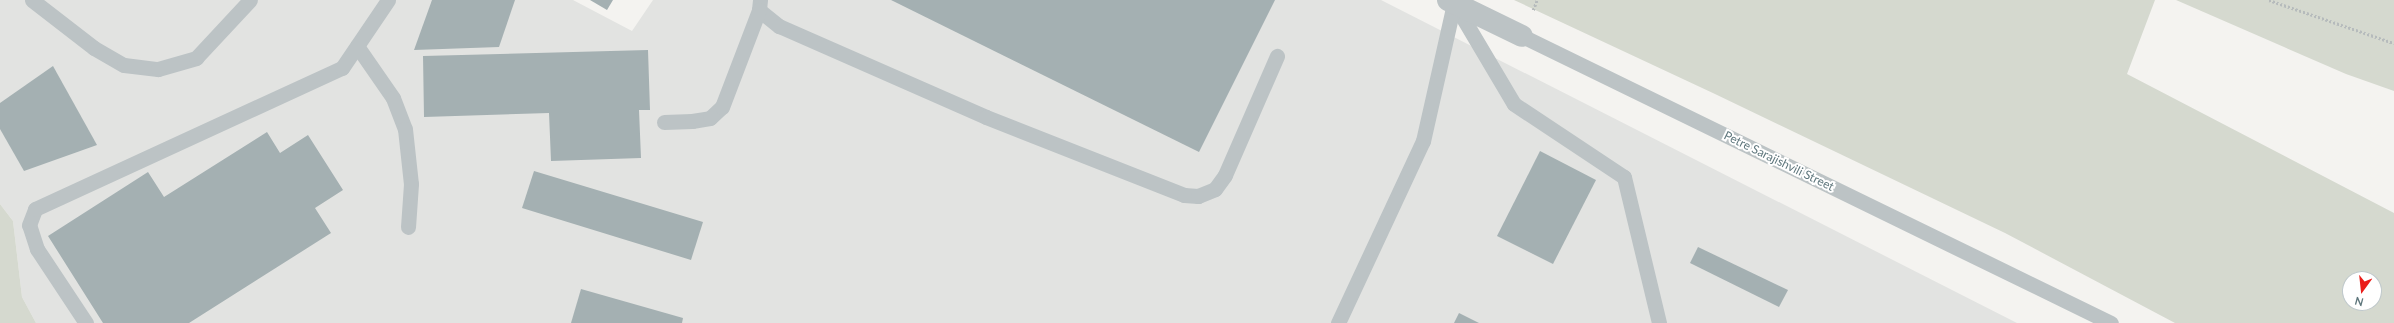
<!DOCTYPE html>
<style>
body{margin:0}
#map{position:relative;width:2394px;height:323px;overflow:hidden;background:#f4f3f0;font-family:Lato,sans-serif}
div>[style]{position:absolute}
.built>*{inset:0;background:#e2e3e1}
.green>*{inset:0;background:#d5d9cf}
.building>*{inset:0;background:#a4b0b2}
.path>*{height:2.5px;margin-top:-1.25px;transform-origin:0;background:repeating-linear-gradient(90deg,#b6bbbc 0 2px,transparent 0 4px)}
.service>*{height:15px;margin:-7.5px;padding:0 7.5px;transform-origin:7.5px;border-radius:7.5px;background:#bcc3c5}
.minor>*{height:22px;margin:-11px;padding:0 11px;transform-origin:11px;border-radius:11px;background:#bcc3c5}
span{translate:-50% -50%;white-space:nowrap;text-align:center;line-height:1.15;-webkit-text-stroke:4px #fff;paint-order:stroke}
.street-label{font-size:12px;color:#5e767c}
.north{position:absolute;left:2342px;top:271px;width:40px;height:40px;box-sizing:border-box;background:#fff;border:1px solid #bfc8cb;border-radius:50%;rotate:195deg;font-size:11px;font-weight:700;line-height:16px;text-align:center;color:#5e767c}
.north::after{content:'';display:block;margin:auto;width:14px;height:18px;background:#ea1d1a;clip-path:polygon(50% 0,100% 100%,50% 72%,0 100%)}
</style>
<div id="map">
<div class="built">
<i style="clip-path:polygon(0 0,573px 0,632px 31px,653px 0,1381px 0,2017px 323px,36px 323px,22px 297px,13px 221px,0 204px)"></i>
</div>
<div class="green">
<i style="clip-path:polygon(evenodd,1514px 0,2155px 0,2127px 74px,2394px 213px,2394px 323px,2175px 323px,2005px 233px,1715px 94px,1514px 0,2350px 279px,2374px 279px,2374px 303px,2350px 303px,2350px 279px)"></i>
<i style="clip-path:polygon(2176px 0,2394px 0,2394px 91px,2346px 74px)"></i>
<i style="clip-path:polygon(0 204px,13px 221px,22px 297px,36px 323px,0 323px)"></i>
</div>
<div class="building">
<i style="clip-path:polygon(432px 0,515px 0,499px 47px,414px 50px)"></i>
<i style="clip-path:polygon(590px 0,613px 0,607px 10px)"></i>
<i style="clip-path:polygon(891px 0,1275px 0,1199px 152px)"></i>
<i style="clip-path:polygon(648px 50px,650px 110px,639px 110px,641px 158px,551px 161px,549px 113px,424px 117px,423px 56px)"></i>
<i style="clip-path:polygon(53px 66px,97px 145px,24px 171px,0 129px,0 103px)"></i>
<i style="clip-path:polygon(267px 132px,280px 153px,308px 135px,343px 190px,315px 208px,331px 233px,189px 323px,103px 323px,48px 236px,148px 172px,164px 197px)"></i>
<i style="clip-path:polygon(1540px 151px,1596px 180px,1553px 264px,1497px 236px)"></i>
<i style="clip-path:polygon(534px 171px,703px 222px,691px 260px,522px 208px)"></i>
<i style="clip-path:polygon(1698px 247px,1788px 290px,1779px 307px,1690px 263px)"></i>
<i style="clip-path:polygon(581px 289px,683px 318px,682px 323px,571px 323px)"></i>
<i style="clip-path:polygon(1459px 313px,1479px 323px,1454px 323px)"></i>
</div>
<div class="path">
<i style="left:2269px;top:0;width:132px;rotate:19deg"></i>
<i style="left:1533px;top:10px;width:11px;rotate:-68deg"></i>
</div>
<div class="service">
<i style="left:32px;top:0;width:78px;rotate:37.7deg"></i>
<i style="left:94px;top:48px;width:34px;rotate:30deg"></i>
<i style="left:124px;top:65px;width:34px;rotate:7deg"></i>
<i style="left:158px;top:69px;width:40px;rotate:-16deg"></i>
<i style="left:196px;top:58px;width:79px;rotate:-47deg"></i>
<i style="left:760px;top:0;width:10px;rotate:96deg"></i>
<i style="left:759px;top:10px;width:26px;rotate:39deg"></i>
<i style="left:779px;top:26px;width:226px;rotate:23.7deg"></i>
<i style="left:986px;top:117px;width:213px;rotate:21.5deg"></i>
<i style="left:1184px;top:195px;width:14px;rotate:4deg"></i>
<i style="left:1198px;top:196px;width:18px;rotate:-22deg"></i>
<i style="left:1215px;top:189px;width:17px;rotate:-54deg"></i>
<i style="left:1225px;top:175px;width:130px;rotate:-66.4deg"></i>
<i style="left:1454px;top:3px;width:117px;rotate:59.3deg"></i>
<i style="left:1514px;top:104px;width:132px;rotate:33.6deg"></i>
<i style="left:1624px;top:177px;width:150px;rotate:76.5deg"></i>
<i style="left:1522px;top:36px;width:655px;rotate:25.98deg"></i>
<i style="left:357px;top:46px;width:63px;rotate:55.3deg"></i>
<i style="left:393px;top:98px;width:33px;rotate:69deg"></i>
<i style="left:405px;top:129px;width:55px;rotate:83.8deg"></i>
<i style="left:411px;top:184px;width:43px;rotate:94deg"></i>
<i style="left:664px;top:122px;width:28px;rotate:-2deg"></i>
<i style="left:692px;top:121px;width:18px;rotate:-9deg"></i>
<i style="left:710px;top:118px;width:16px;rotate:-43deg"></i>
<i style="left:722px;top:107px;width:104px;rotate:-69.1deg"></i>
<i style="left:86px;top:323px;width:89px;rotate:-123.5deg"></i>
<i style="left:37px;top:249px;width:25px;rotate:-108deg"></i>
<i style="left:29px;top:225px;width:17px;rotate:-69deg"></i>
<i style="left:35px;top:209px;width:338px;rotate:-24.7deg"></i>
<i style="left:342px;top:68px;width:82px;rotate:-55.9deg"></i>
<i style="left:1338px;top:323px;width:201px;rotate:-65deg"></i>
<i style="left:1423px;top:141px;width:141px;rotate:-77.3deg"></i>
</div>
<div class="minor">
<i style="left:1448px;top:0;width:82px;rotate:25.9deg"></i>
</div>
<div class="street-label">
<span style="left:1779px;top:161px;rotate:26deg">Petre Sarajishvili Street</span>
</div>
<div class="north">N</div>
</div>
